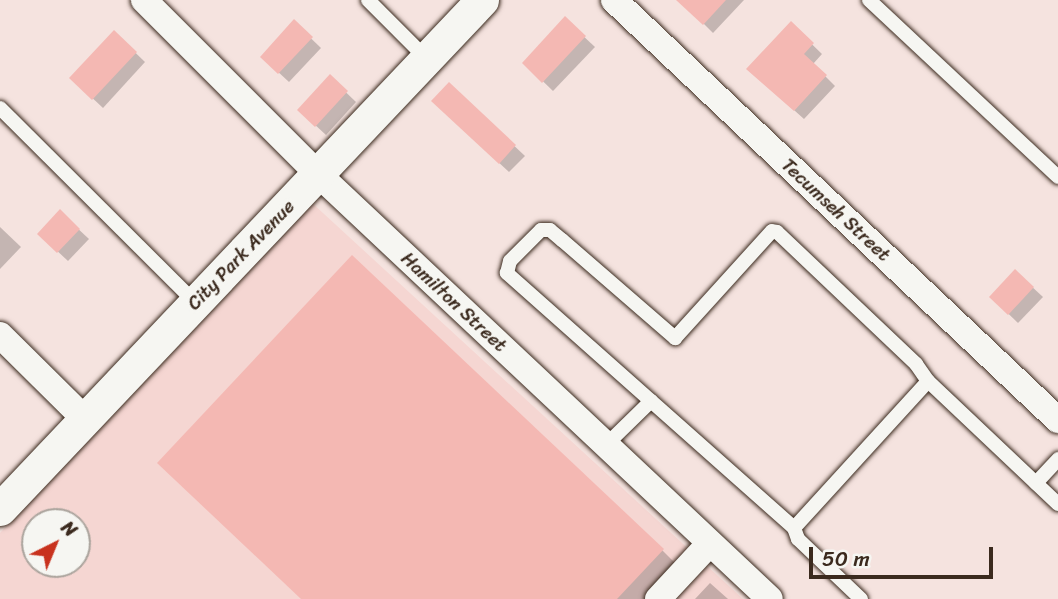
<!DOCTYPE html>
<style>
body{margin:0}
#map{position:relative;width:1058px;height:599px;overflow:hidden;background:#f5e3df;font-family:Sriracha,sans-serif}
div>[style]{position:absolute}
.built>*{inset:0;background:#f5d6d2}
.shadow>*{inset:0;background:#0003}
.building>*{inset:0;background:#f4b8b3}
.roads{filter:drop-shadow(0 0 2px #3b2a1e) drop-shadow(0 0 2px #3b2a1e)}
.service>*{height:14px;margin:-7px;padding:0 7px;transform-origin:7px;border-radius:7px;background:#f6f6f2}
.minor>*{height:26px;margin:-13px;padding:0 13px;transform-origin:13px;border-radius:13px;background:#f6f6f2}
.tertiary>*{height:33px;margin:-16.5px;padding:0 16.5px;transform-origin:16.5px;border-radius:16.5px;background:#f6f6f2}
span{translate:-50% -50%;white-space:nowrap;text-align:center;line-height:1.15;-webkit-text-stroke:7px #f6f6f2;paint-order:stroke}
.street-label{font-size:19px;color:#3b2a1e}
.north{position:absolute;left:21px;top:508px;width:70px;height:70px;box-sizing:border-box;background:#f6f6f2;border:2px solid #aba49d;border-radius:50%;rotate:43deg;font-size:19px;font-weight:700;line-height:28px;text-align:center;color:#3b2a1e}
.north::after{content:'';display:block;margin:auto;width:24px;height:32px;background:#c8321e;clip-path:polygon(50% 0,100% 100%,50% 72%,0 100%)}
.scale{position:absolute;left:809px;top:547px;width:184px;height:32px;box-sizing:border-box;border:4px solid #3b2a1e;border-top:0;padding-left:9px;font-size:21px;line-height:24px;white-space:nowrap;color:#3b2a1e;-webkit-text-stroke:5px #f6f6f2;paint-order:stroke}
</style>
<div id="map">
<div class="built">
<i style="clip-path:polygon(evenodd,311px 202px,743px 599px,0 599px,0 533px,311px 202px,35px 522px,77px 522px,77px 564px,35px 564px,35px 522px)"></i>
</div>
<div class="shadow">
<i style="clip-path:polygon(680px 0,744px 0,713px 33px)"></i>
<i style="clip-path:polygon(565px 19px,595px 47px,553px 91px,524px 63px)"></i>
<i style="clip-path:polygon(294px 22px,321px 48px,289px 82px,262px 57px)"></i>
<i style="clip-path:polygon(791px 24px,822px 54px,813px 64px,835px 86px,804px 119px,758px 78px)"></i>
<i style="clip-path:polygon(114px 32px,145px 62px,103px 108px,71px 78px)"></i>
<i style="clip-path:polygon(330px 77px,356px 102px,326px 135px,299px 110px)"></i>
<i style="clip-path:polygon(449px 84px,525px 156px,509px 172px,443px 111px)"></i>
<i style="clip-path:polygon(60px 212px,89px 239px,68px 261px,39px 234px)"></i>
<i style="clip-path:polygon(0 227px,21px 247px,0 269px)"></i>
<i style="clip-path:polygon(1015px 271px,1043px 297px,1018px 323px,991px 297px)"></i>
<i style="clip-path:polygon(662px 550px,680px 568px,651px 599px,302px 599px)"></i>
<i style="clip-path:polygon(710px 583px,728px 599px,695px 599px)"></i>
</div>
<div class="building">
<i style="clip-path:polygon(676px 0,726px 0,703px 25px)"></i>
<i style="clip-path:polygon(565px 16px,586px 36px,542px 83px,522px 63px)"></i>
<i style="clip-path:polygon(294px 19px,313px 37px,278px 74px,260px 57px)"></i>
<i style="clip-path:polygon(791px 21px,814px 43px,804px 54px,827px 75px,794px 111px,746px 69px)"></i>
<i style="clip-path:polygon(114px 30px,137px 52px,92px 100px,69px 78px)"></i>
<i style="clip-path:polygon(330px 74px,348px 91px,315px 127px,297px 110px)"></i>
<i style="clip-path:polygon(449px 82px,516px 145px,499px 164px,431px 101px)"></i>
<i style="clip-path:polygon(60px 209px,80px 229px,57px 253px,37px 234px)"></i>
<i style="clip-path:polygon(352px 255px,664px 549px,617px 599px,301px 599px,157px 463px)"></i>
<i style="clip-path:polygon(1015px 269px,1034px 287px,1008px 315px,989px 297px)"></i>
</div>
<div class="roads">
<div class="service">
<i style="left:368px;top:0;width:82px;rotate:45deg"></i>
<i style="left:869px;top:0;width:259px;rotate:43.1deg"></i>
<i style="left:0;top:108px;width:275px;rotate:44.9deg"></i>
<i style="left:651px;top:401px;width:191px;rotate:41.6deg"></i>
<i style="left:606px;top:445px;width:63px;rotate:-44.4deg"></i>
<i style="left:651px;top:401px;width:193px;rotate:-138.4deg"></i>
<i style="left:507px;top:273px;width:12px;rotate:-76deg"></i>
<i style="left:510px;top:261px;width:44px;rotate:-45deg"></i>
<i style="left:541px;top:230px;width:9px"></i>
<i style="left:550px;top:230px;width:16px;rotate:40deg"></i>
<i style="left:562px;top:240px;width:150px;rotate:40.9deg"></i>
<i style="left:675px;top:338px;width:144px;rotate:-47.8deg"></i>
<i style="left:772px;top:231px;width:5px;rotate:11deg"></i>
<i style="left:777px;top:232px;width:192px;rotate:43.5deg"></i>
<i style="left:916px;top:364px;width:21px;rotate:55deg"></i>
<i style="left:1036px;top:483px;width:33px;rotate:-47deg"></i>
<i style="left:861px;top:599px;width:87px;rotate:-136.4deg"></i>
<i style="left:798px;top:539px;width:12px;rotate:-110deg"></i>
<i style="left:794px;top:528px;width:199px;rotate:-47.6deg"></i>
<i style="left:928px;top:381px;width:179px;rotate:43.4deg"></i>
</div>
<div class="minor">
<i style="left:144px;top:0;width:246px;rotate:45deg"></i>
<i style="left:318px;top:174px;width:620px;rotate:43.24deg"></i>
<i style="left:614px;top:0;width:611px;rotate:43.41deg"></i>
<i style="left:0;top:335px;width:120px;rotate:44.7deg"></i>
<i style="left:658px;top:599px;width:76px;rotate:-47.1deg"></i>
</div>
<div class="tertiary">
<i style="left:0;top:509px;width:701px;rotate:-46.56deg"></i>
</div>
</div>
<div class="street-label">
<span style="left:836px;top:210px;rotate:43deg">Tecumseh Street</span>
<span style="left:241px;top:255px;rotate:-46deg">City Park Avenue</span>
<span style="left:454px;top:302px;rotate:43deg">Hamilton Street</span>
</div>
<div class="north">N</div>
<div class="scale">50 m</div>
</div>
